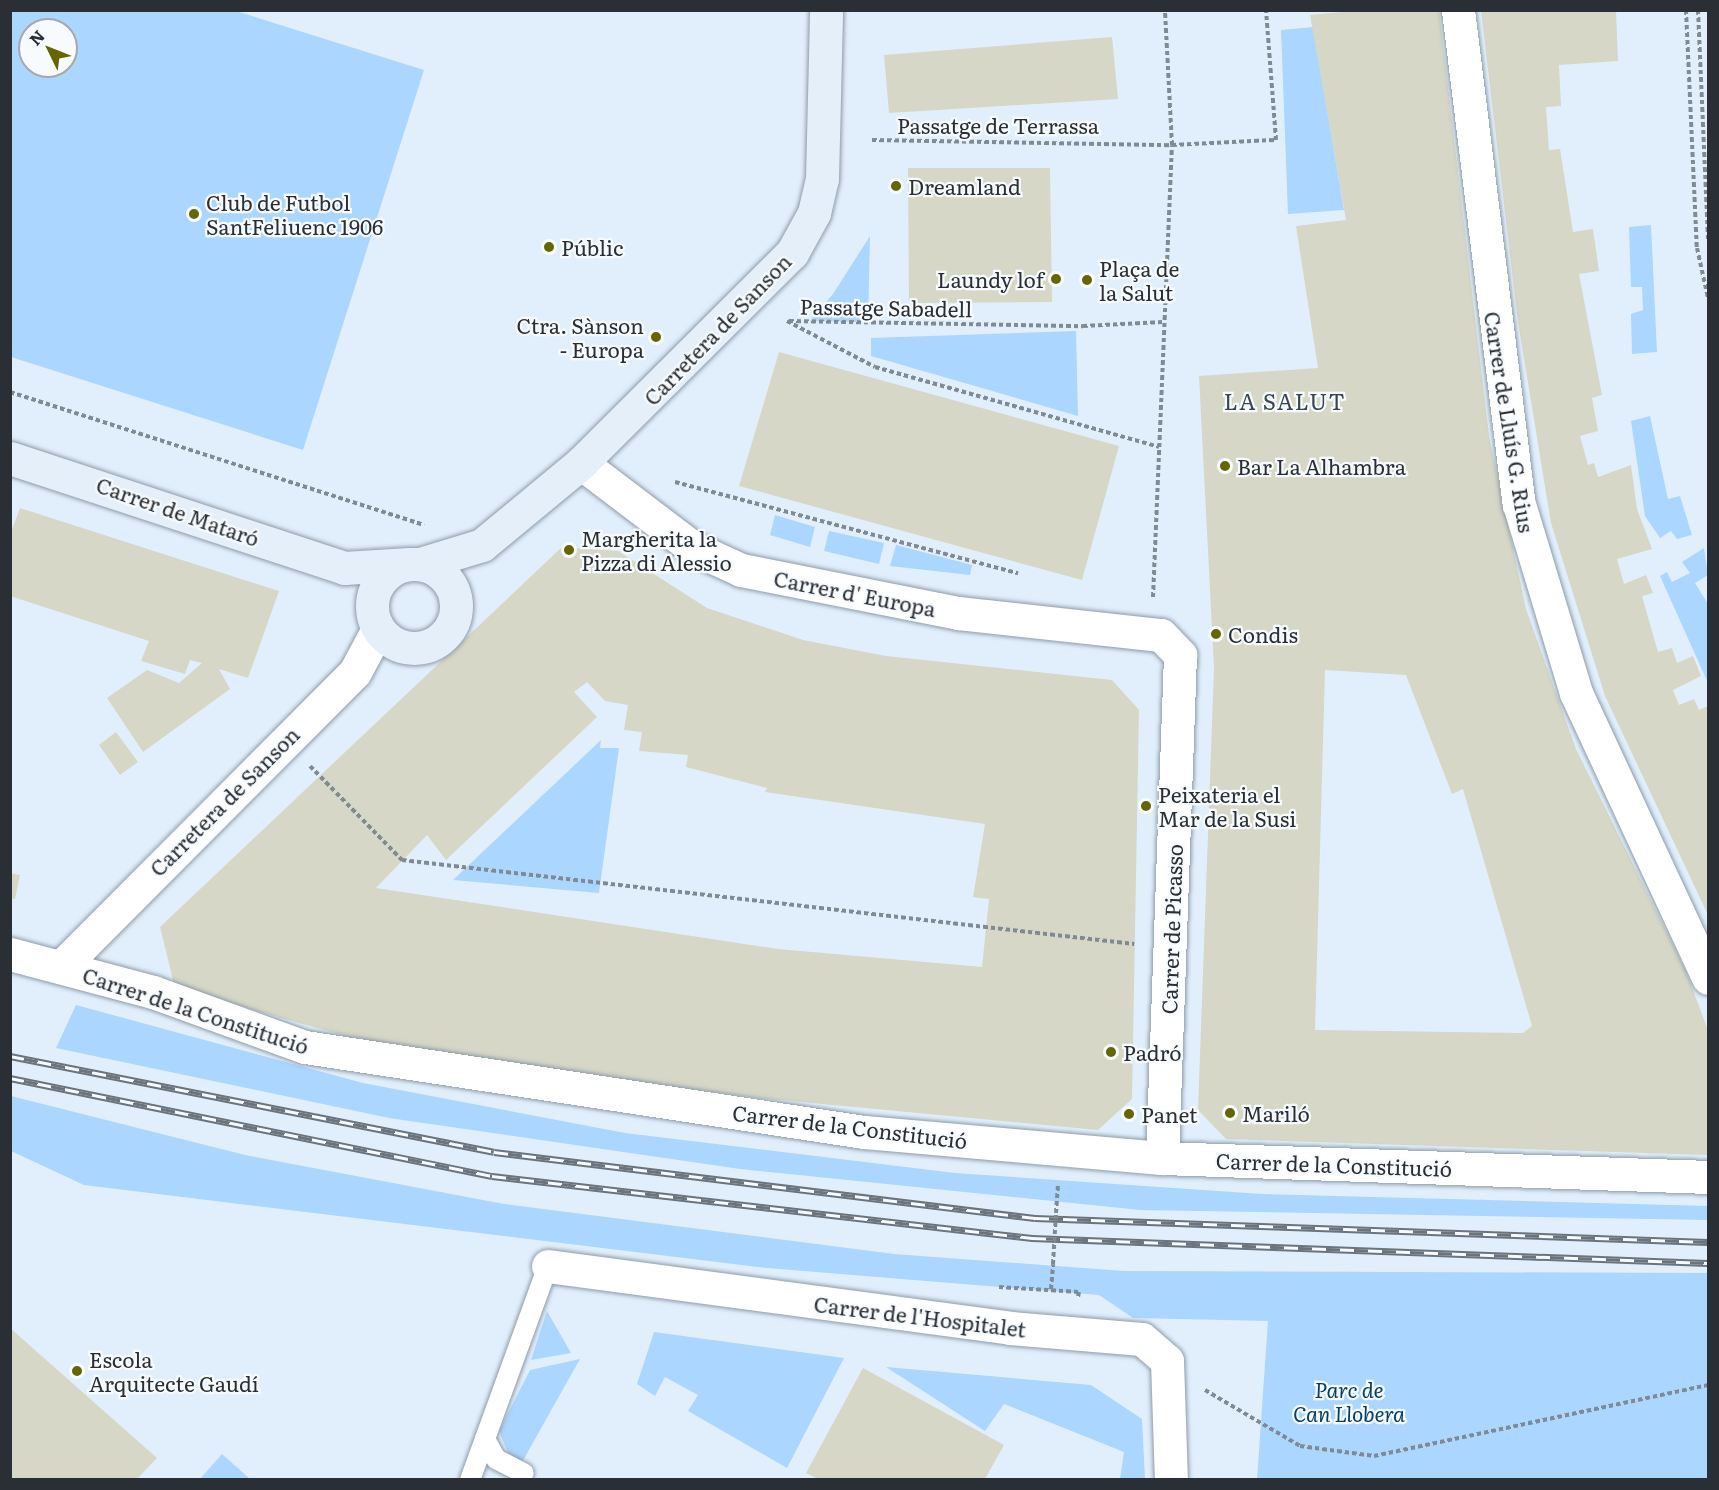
<!DOCTYPE html>
<meta charset="utf-8">
<style>
body{margin:0}
#map{position:relative;width:1719px;height:1490px;overflow:hidden;background:#e1effd;font-family:Literata,serif}
div>[style]{position:absolute}
.green>*{inset:0;background:#abd6ff}
.building>*{inset:0;background:#d6d7c6}
.path>*{height:4px;margin-top:-2px;transform-origin:0;background:repeating-linear-gradient(90deg,#808a93 0 4.5px,transparent 0 7.5px)}
.roads{filter:drop-shadow(0 0 2px #8e9ba8) drop-shadow(0 0 2px #8e9ba8)}
.lane>*{height:20px;margin:-10px;padding:0 10px;transform-origin:10px;border-radius:10px;background:#fff}
.street>*{height:33px;margin:-16.5px;padding:0 16.5px;transform-origin:16.5px;border-radius:16.5px;background:#fff}
.secondary>*{height:33px;margin:-16.5px;padding:0 16.5px;transform-origin:16.5px;border-radius:16.5px;background:#e4effa}
.secondary>.ring{margin:-16.5px;padding:0;box-sizing:content-box;background:none;border:33px solid #e4effa;border-radius:50%}
.rail>*{height:7px;margin-top:-3.5px;transform-origin:0;background:repeating-linear-gradient(90deg,#f8fbfe 0 14px,#6b747c 0 28px);box-sizing:border-box;border-block:2px solid #6b747c}
.path-bridge>*{height:4px;margin-top:-2px;transform-origin:0;background:repeating-linear-gradient(90deg,#808a93 0 4.5px,transparent 0 7.5px)}
.dots>*{width:16px;height:16px;translate:-50% -50%;box-sizing:border-box;border:3px solid #f8fbfe;border-radius:50%}
span{translate:-50% -50%;white-space:nowrap;text-align:center;line-height:1.15;-webkit-text-stroke:4.5px #f8fbfe;paint-order:stroke}
.street-label{font-size:21px;color:#292f34}
.poi-label{font-size:21px;color:#292f34}
.left{translate:0 -50%;text-align:left}
.right{translate:-100% -50%;text-align:right}
.park-label{font-size:21px;color:#043f6a;font-style:italic}
.neighbourhood-label{font-size:22px;color:#3a4550;letter-spacing:1.5px}
.frame{position:absolute;inset:0;border:12px solid #292f34;pointer-events:none}
.north{position:absolute;left:18px;top:18px;width:60px;height:60px;box-sizing:border-box;background:#f8fbfe;border:2px solid #a5a9ad;border-radius:50%;rotate:313deg;font-size:16px;font-weight:700;line-height:24px;text-align:center;color:#292f34}
.north::after{content:'';display:block;margin:auto;width:21px;height:27px;background:#656600;clip-path:polygon(50% 0,100% 100%,50% 72%,0 100%)}
</style>
<div id="map">
<div class="green">
<i style="clip-path:polygon(evenodd,11px 10px,236px 11px,424px 70px,303px 450px,11px 357px,11px 10px,30px 30px,66px 30px,66px 66px,30px 66px,30px 30px)"></i>
<i style="clip-path:polygon(1313px 27px,1344px 210px,1288px 214px,1281px 30px)"></i>
<i style="clip-path:polygon(1651px 225px,1657px 352px,1632px 354px,1631px 314px,1643px 310px,1642px 287px,1631px 287px,1629px 227px)"></i>
<i style="clip-path:polygon(870px 236px,868px 322px,810px 321px,833px 294px)"></i>
<i style="clip-path:polygon(1076px 331px,1078px 416px,871px 356px,871px 338px)"></i>
<i style="clip-path:polygon(1650px 416px,1668px 499px,1680px 496px,1692px 535px,1677px 539px,1671px 531px,1660px 538px,1645px 516px,1631px 421px)"></i>
<i style="clip-path:polygon(775px 515px,815px 527px,810px 547px,770px 535px)"></i>
<i style="clip-path:polygon(829px 531px,884px 543px,879px 564px,824px 551px)"></i>
<i style="clip-path:polygon(896px 545px,972px 565px,970px 575px,890px 566px)"></i>
<i style="clip-path:polygon(1704px 548px,1708px 575px,1695px 583px,1708px 604px,1708px 683px,1660px 576px,1667px 572px,1672px 582px,1690px 573px,1682px 562px)"></i>
<i style="clip-path:polygon(601px 740px,600px 748px,619px 748px,599px 893px,453px 880px)"></i>
<i style="clip-path:polygon(76px 1005px,363px 1083px,625px 1133px,955px 1173px,1262px 1194px,1708px 1206px,1708px 1220px,1140px 1210px,740px 1169px,389px 1118px,56px 1048px)"></i>
<i style="clip-path:polygon(11px 1096px,245px 1155px,504px 1204px,894px 1254px,1124px 1271px,1708px 1273px,1708px 1479px,1257px 1479px,1268px 1321px,1133px 1318px,1099px 1295px,767px 1268px,84px 1185px,11px 1151px)"></i>
<i style="clip-path:polygon(547px 1311px,571px 1353px,531px 1360px)"></i>
<i style="clip-path:polygon(654px 1332px,844px 1358px,787px 1468px,688px 1411px,698px 1395px,665px 1377px,655px 1396px,637px 1384px)"></i>
<i style="clip-path:polygon(580px 1359px,521px 1464px,510px 1458px,499px 1431px,530px 1370px)"></i>
<i style="clip-path:polygon(886px 1367px,1091px 1385px,1142px 1419px,1145px 1479px,1120px 1479px,1124px 1452px,1004px 1404px,985px 1431px)"></i>
<i style="clip-path:polygon(222px 1454px,250px 1479px,200px 1479px)"></i>
</div>
<div class="building">
<i style="clip-path:polygon(evenodd,1363px 10px,1439px 10px,1489px 436px,1526px 609px,1576px 749px,1685px 969px,1708px 1030px,1708px 1155px,1226px 1139px,1198px 1110px,1214px 668px,1199px 376px,1318px 368px,1296px 226px,1346px 220px,1310px 15px,1363px 10px,1325px 670px,1406px 675px,1452px 794px,1463px 789px,1532px 1026px,1523px 1033px,1315px 1030px,1325px 670px)"></i>
<i style="clip-path:polygon(1481px 10px,1616px 10px,1618px 61px,1559px 65px,1561px 106px,1546px 107px,1549px 150px,1560px 149px,1573px 232px,1593px 229px,1599px 271px,1579px 274px,1602px 395px,1592px 398px,1598px 431px,1580px 436px,1588px 465px,1594px 463px,1598px 477px,1631px 465px,1637px 509px,1652px 549px,1617px 559px,1624px 584px,1646px 575px,1653px 593px,1642px 596px,1658px 652px,1672px 648px,1677px 663px,1693px 656px,1701px 676px,1673px 690px,1679px 705px,1694px 699px,1699px 710px,1708px 706px,1708px 915px,1605px 696px,1551px 523px,1518px 322px)"></i>
<i style="clip-path:polygon(1112px 37px,1118px 99px,889px 113px,884px 55px)"></i>
<i style="clip-path:polygon(908px 168px,1050px 168px,1052px 302px,909px 303px)"></i>
<i style="clip-path:polygon(779px 352px,1119px 446px,1082px 580px,739px 486px)"></i>
<i style="clip-path:polygon(20px 508px,279px 591px,248px 678px,219px 669px,230px 689px,143px 752px,107px 698px,147px 670px,179px 683px,202px 663px,190px 660px,185px 674px,141px 661px,149px 641px,10px 596px,10px 535px)"></i>
<i style="clip-path:polygon(evenodd,562px 547px,618px 551px,707px 608px,803px 640px,886px 656px,1112px 680px,1139px 710px,1132px 1099px,1098px 1130px,760px 1098px,556px 1072px,349px 1037px,175px 988px,160px 927px,562px 547px,587px 682px,605px 701px,628px 705px,624px 730px,642px 732px,639px 751px,688px 755px,686px 767px,767px 788px,765px 792px,985px 824px,973px 897px,989px 899px,982px 967px,778px 949px,376px 888px,427px 835px,446px 860px,597px 717px,574px 692px,587px 682px)"></i>
<i style="clip-path:polygon(116px 732px,138px 762px,120px 775px,99px 745px)"></i>
<i style="clip-path:polygon(10px 873px,20px 875px,15px 899px,10px 898px)"></i>
<i style="clip-path:polygon(10px 1328px,157px 1458px,137px 1479px,10px 1479px)"></i>
<i style="clip-path:polygon(863px 1368px,1004px 1445px,985px 1479px,818px 1479px,806px 1473px)"></i>
</div>
<div class="path">
<i style="left:1686px;top:10px;width:238px;rotate:87.4deg"></i>
<i style="left:1697px;top:248px;width:51px;rotate:77.6deg"></i>
<i style="left:1698px;top:10px;width:232px;rotate:87.5deg"></i>
<i style="left:872px;top:140px;width:300px;rotate:1deg"></i>
<i style="left:1172px;top:145px;width:135px;rotate:-93deg"></i>
<i style="left:787px;top:321px;width:99px;rotate:27.6deg"></i>
<i style="left:875px;top:367px;width:295px;rotate:15.7deg"></i>
<i style="left:789px;top:321px;width:294px;rotate:1deg"></i>
<i style="left:1083px;top:326px;width:80px;rotate:-2.9deg"></i>
<i style="left:10px;top:392px;width:435px;rotate:17.8deg"></i>
<i style="left:675px;top:482px;width:355px;rotate:14.9deg"></i>
<i style="left:1153px;top:597px;width:452px;rotate:-87.6deg"></i>
<i style="left:1172px;top:145px;width:104px;rotate:-2.8deg"></i>
<i style="left:1276px;top:140px;width:130px;rotate:-94.4deg"></i>
<i style="left:310px;top:766px;width:132px;rotate:45.6deg"></i>
<i style="left:402px;top:860px;width:737px;rotate:6.55deg"></i>
<i style="left:1056px;top:1213px;width:28px;rotate:-86deg"></i>
<i style="left:999px;top:1287px;width:80px;rotate:3.6deg"></i>
<i style="left:1079px;top:1292px;width:5px;rotate:101deg"></i>
<i style="left:1051px;top:1289px;width:25px;rotate:-85deg"></i>
<i style="left:1205px;top:1390px;width:110px;rotate:30.5deg"></i>
<i style="left:1300px;top:1446px;width:75px;rotate:7.7deg"></i>
<i style="left:1374px;top:1456px;width:341px;rotate:-12deg"></i>
</div>
<div class="roads">
<div class="lane">
<i style="left:485px;top:1439px;width:23px;rotate:61deg"></i>
<i style="left:496px;top:1459px;width:31px;rotate:27deg"></i>
<i style="left:470px;top:1480px;width:228px;rotate:-70deg"></i>
</div>
<div class="street">
<i style="left:1458px;top:10px;width:498px;rotate:83deg"></i>
<i style="left:1519px;top:504px;width:197px;rotate:73.2deg"></i>
<i style="left:1576px;top:693px;width:314px;rotate:65.1deg"></i>
<i style="left:581px;top:463px;width:141px;rotate:37.2deg"></i>
<i style="left:693px;top:548px;width:53px;rotate:24.6deg"></i>
<i style="left:741px;top:570px;width:221px;rotate:11.2deg"></i>
<i style="left:958px;top:613px;width:204px;rotate:6.2deg"></i>
<i style="left:1161px;top:635px;width:28px;rotate:46deg"></i>
<i style="left:1180px;top:655px;width:503px;rotate:92.05deg"></i>
<i style="left:10px;top:954px;width:148px;rotate:14.9deg"></i>
<i style="left:153px;top:992px;width:162px;rotate:19.9deg"></i>
<i style="left:305px;top:1047px;width:565px;rotate:8.65deg"></i>
<i style="left:864px;top:1132px;width:299px;rotate:5deg"></i>
<i style="left:1162px;top:1158px;width:546px;rotate:1.99deg"></i>
<i style="left:61px;top:967px;width:416px;rotate:-45.1deg"></i>
<i style="left:355px;top:672px;width:49px;rotate:-61.9deg"></i>
<i style="left:548px;top:1266px;width:466px;rotate:7.6deg"></i>
<i style="left:1010px;top:1328px;width:132px;rotate:4.8deg"></i>
<i style="left:1142px;top:1339px;width:33px;rotate:41deg"></i>
<i style="left:1167px;top:1361px;width:119px;rotate:88.1deg"></i>
</div>
<div class="secondary">
<i style="left:10px;top:458px;width:352px;rotate:18.2deg"></i>
<i style="left:344px;top:568px;width:65px;rotate:-3.5deg"></i>
<i style="left:420px;top:564px;width:65px;rotate:-17deg"></i>
<i style="left:482px;top:545px;width:129px;rotate:-39.6deg"></i>
<i style="left:581px;top:463px;width:298px;rotate:-44.9deg"></i>
<i style="left:792px;top:253px;width:46px;rotate:-61.2deg"></i>
<i style="left:814px;top:213px;width:35px;rotate:-77deg"></i>
<i style="left:822px;top:179px;width:169px;rotate:-88.6deg"></i>
<i class="ring" style="left:372px;top:564px;width:51px;height:51px"></i>
</div>
</div>
<div class="rail">
<i style="left:10px;top:1056px;width:493px;rotate:11.2deg"></i>
<i style="left:494px;top:1152px;width:545px;rotate:6.96deg"></i>
<i style="left:1035px;top:1218px;width:673px;rotate:2.04deg"></i>
<i style="left:10px;top:1078px;width:492px;rotate:11.5deg"></i>
<i style="left:492px;top:1176px;width:544px;rotate:6.55deg"></i>
<i style="left:1032px;top:1238px;width:676px;rotate:2.12deg"></i>
</div>
<div class="path-bridge">
<i style="left:1053px;top:1264px;width:51px;rotate:-86.6deg"></i>
</div>
<div class="dots">
<i style="left:896px;top:186px;background:#656600"></i>
<i style="left:194px;top:214px;background:#656600"></i>
<i style="left:549px;top:247px;background:#656600"></i>
<i style="left:1056px;top:279px;background:#656600"></i>
<i style="left:1087px;top:280px;background:#656600"></i>
<i style="left:656px;top:337px;background:#656600"></i>
<i style="left:1225px;top:466px;background:#656600"></i>
<i style="left:569px;top:550px;background:#656600"></i>
<i style="left:1216px;top:634px;background:#656600"></i>
<i style="left:1146px;top:806px;background:#656600"></i>
<i style="left:1111px;top:1052px;background:#656600"></i>
<i style="left:1230px;top:1113px;background:#656600"></i>
<i style="left:1129px;top:1114px;background:#656600"></i>
<i style="left:77px;top:1371px;background:#656600"></i>
</div>
<div class="street-label">
<span style="left:998px;top:125px">Passatge de Terrassa</span>
<span style="left:886px;top:307px;rotate:1deg">Passatge Sabadell</span>
<span style="left:717px;top:329px;rotate:-46deg">Carretera de Sanson</span>
<span style="left:1510px;top:422px;rotate:81deg">Carrer de Lluís G. Rius</span>
<span style="left:178px;top:511px;rotate:19deg">Carrer de Mataró</span>
<span style="left:855px;top:593px;rotate:11deg">Carrer d' Europa</span>
<span style="left:224px;top:801px;rotate:-45deg">Carretera de Sanson</span>
<span style="left:1171px;top:929px;rotate:-88deg">Carrer de Picasso</span>
<span style="left:196px;top:1010px;rotate:18deg">Carrer de la Constitució</span>
<span style="left:850px;top:1126px;rotate:7deg">Carrer de la Constitució</span>
<span style="left:1334px;top:1164px;rotate:2deg">Carrer de la Constitució</span>
<span style="left:920px;top:1316px;rotate:7deg">Carrer de l'Hospitalet</span>
</div>
<div class="poi-label">
<span class="left" style="left:908px;top:186px">Dreamland</span>
<span class="left" style="left:206px;top:214px">Club de Futbol<br>SantFeliuenc 1906</span>
<span class="left" style="left:561px;top:247px">Públic</span>
<span class="left" style="left:1099px;top:280px">Plaça de<br>la Salut</span>
<span class="right" style="left:1044px;top:279px">Laundy lof</span>
<span class="right" style="left:644px;top:337px">Ctra. Sànson<br>- Europa</span>
<span class="left" style="left:1237px;top:466px">Bar La Alhambra</span>
<span class="left" style="left:581px;top:550px">Margherita la<br>Pizza di Alessio</span>
<span class="left" style="left:1228px;top:634px">Condis</span>
<span class="left" style="left:1158px;top:806px">Peixateria el<br>Mar de la Susi</span>
<span class="left" style="left:1123px;top:1052px">Padró</span>
<span class="left" style="left:1242px;top:1113px">Mariló</span>
<span class="left" style="left:1141px;top:1114px">Panet</span>
<span class="left" style="left:89px;top:1371px">Escola<br>Arquitecte Gaudí</span>
</div>
<div class="park-label">
<span style="left:1349px;top:1401px">Parc de<br>Can Llobera</span>
</div>
<div class="neighbourhood-label">
<span style="left:1285px;top:401px">LA SALUT</span>
</div>
<div class="frame"></div>
<div class="north">N</div>
</div>
